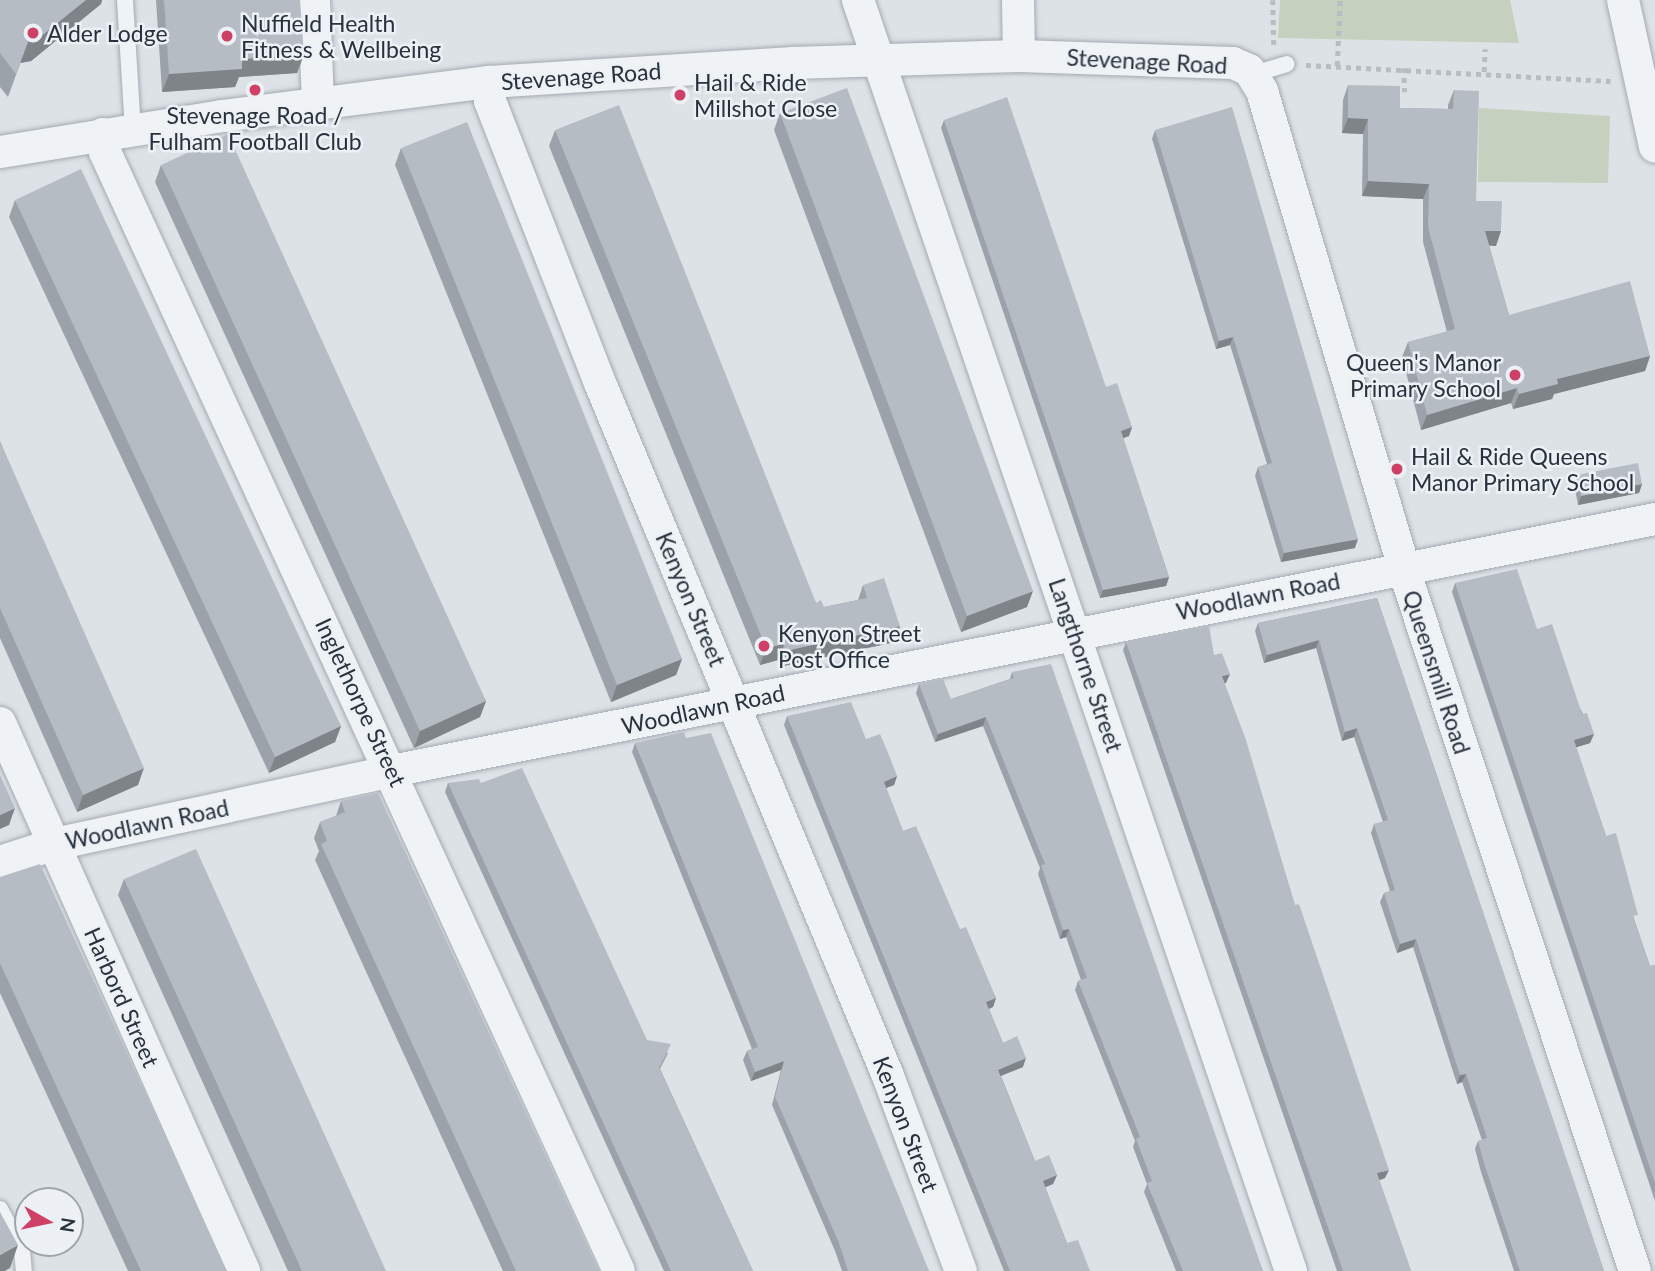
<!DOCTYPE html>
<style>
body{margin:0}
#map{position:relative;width:1655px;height:1271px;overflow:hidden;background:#dde2e7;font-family:Lato,sans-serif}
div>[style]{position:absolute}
.green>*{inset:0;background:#c5d1be}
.path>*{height:4.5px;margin-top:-2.25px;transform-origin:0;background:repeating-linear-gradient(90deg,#b8bdc2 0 5px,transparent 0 10px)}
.roads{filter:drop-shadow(0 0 2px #a3aab1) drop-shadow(0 0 2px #a3aab1)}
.service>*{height:16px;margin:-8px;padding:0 8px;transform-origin:8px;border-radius:8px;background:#f0f3f6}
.minor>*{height:32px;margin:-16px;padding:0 16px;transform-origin:16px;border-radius:16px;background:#f0f3f6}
.wall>*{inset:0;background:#9ca2a9}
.shaded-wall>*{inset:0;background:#7f8489}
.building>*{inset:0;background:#b5bcc4}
.dots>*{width:19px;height:19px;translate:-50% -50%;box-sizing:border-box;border:4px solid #edf1f5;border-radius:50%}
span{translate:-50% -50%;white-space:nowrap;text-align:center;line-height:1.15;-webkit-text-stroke:5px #edf1f5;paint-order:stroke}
.poi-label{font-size:23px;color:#27323e}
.left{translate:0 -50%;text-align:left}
.right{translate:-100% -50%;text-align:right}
.street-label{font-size:23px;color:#27323e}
.north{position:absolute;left:14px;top:1187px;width:70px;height:70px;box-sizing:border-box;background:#edf1f5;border:2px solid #9ea5ac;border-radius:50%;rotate:99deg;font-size:19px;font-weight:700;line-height:28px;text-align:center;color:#27323e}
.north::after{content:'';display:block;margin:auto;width:24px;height:32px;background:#ce4065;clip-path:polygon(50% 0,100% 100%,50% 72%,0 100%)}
</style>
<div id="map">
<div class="green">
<i style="clip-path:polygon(1280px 0,1510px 0,1519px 43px,1278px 38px)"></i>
<i style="clip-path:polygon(1479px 108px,1610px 116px,1608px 183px,1478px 182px)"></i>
</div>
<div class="path">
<i style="left:1273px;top:0;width:48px;rotate:88.8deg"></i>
<i style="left:1306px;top:65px;width:305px;rotate:3deg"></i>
<i style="left:1337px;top:66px;width:66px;rotate:-87.4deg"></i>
<i style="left:1404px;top:68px;width:24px;rotate:88deg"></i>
<i style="left:1484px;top:72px;width:23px;rotate:-88deg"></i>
</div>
<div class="roads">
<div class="service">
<i style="left:125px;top:0;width:130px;rotate:86.5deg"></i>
<i style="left:1254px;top:74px;width:34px;rotate:-17deg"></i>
<i style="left:0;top:1209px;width:47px;rotate:61.8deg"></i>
<i style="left:22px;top:1250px;width:21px;rotate:85deg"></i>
</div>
<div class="minor">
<i style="left:314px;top:0;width:103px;rotate:87.8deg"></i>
<i style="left:858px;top:0;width:1343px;rotate:71.19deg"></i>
<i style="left:1018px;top:0;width:56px;rotate:89deg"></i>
<i style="left:1623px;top:0;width:150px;rotate:77.7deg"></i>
<i style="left:489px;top:82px;width:19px;rotate:87deg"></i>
<i style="left:490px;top:101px;width:303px;rotate:68.7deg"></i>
<i style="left:600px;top:383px;width:750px;rotate:67.43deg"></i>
<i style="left:888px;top:1076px;width:208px;rotate:69.5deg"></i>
<i style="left:103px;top:134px;width:18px;rotate:84deg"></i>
<i style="left:105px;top:152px;width:1231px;rotate:65.33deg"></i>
<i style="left:0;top:152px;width:225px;rotate:-9.2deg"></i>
<i style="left:222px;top:116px;width:269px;rotate:-7.3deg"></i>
<i style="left:489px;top:82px;width:305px;rotate:-3.6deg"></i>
<i style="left:793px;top:63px;width:226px;rotate:-1.8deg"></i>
<i style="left:1019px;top:56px;width:214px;rotate:1.9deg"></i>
<i style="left:1233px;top:63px;width:17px;rotate:24deg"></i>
<i style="left:1249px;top:70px;width:25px;rotate:58deg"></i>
<i style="left:1262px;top:91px;width:515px;rotate:73.43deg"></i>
<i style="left:1409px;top:585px;width:722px;rotate:71.77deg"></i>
<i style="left:0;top:723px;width:600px;rotate:66deg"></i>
<i style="left:0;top:862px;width:58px;rotate:-18.1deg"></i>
<i style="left:55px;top:844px;width:345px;rotate:-12.2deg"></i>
<i style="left:392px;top:771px;width:1288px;rotate:-11.28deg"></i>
</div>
</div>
<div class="wall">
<i style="clip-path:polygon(0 0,102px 0,101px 4px,31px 61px,20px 63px,8px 97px,0 87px)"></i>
<i style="clip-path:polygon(156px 0,300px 0,297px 73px,239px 77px,235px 87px,162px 92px)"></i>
<i style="clip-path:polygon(1348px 85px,1400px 108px,1448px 109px,1448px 105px,1454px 90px,1476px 201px,1496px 246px,1489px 245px,1509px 315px,1650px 356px,1645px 371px,1554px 394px,1552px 399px,1513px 409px,1511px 403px,1421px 430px,1402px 357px,1408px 342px,1447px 332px,1423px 242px,1423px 199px,1362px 196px,1363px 134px,1342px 133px,1343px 100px)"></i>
<i style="clip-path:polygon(780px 113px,1027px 607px,961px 632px,774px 130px)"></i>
<i style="clip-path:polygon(944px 120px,1106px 387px,1132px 427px,1129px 436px,1123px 438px,1169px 577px,1166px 586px,1100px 598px,941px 128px)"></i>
<i style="clip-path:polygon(555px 130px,816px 603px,824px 607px,858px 600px,863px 585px,895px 642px,779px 667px,778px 660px,760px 665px,549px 146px)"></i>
<i style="clip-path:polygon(1155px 130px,1355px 548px,1281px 562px,1255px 476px,1258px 467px,1267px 464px,1230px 345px,1216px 349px,1152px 139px)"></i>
<i style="clip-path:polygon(401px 148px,682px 659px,676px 675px,611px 702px,395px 165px)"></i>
<i style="clip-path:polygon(161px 165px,486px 701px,480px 717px,414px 748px,155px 182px)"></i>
<i style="clip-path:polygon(15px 200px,341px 726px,335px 742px,269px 773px,9px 217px)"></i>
<i style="clip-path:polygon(0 441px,138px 785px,77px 812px,0 638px)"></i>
<i style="clip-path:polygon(1577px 475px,1642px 484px,1639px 493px,1578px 505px,1574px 484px)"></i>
<i style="clip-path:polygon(1455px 583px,1537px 629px,1594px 734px,1590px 743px,1576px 747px,1650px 966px,1655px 965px,1655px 1201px,1452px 592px)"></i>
<i style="clip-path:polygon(1377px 598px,1604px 1271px,1514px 1271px,1481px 1172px,1475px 1149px,1478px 1141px,1482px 1140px,1462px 1082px,1457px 1084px,1413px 947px,1397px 953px,1380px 902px,1384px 893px,1390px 891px,1371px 833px,1374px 824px,1383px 822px,1354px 737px,1342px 741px,1316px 648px,1264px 663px,1255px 631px,1258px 623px)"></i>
<i style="clip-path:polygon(1126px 642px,1214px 655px,1226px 683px,1224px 683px,1295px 905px,1385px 1178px,1379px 1180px,1411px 1271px,1337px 1271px,1123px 650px)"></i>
<i style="clip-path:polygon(1012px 672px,1263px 1271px,1176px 1271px,1144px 1192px,1147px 1184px,1133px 1147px,1135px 1141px,1075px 990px,1078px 981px,1081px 980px,1066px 937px,1060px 939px,1038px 874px,1040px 868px,983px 726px,935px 742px,916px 693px,919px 684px,951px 699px,1010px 679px)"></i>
<i style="clip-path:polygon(787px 716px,866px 739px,897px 776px,894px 785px,886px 788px,903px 831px,960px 929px,996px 998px,993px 1007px,989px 1009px,1003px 1043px,1023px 1067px,1001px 1076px,1035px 1161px,1057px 1175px,1053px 1184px,1045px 1187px,1067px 1243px,1090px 1271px,1004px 1271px,784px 725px)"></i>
<i style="clip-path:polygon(635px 743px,929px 1271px,842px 1271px,835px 1251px,772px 1105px,781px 1070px,751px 1081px,743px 1060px,747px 1051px,752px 1049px,632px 752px)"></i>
<i style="clip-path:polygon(448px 783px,481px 783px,647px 1040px,668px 1053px,660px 1069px,753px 1271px,664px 1271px,445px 792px)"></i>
<i style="clip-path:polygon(341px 801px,599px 1271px,503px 1271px,315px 860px,319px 851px,314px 838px,320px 822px,336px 816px)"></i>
<i style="clip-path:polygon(0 877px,227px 1271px,128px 1271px,0 993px)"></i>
<i style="clip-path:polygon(124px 879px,386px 1271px,288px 1271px,118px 895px)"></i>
</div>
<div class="shaded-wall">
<i style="clip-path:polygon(86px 0,102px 0,101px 4px,31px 61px,20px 63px,8px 97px,29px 39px)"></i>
<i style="clip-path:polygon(304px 55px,297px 73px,239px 77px,235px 87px,162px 92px,169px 74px,242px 59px)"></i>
<i style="clip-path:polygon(1348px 118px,1368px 119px,1363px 134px,1342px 133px)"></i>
<i style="clip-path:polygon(1368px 181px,1429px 184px,1423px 199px,1362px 196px)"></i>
<i style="clip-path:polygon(1485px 231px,1501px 231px,1496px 246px,1480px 245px)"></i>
<i style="clip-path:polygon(1233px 337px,1230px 345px,1216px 349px,1219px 341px)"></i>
<i style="clip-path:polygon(1650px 356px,1645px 371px,1554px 394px,1552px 399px,1513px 409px,1519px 394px,1557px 379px)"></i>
<i style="clip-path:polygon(1517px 388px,1511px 403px,1421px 430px,1427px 415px)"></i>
<i style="clip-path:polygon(1132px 427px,1129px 436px,1118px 440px,1121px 431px)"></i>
<i style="clip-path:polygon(1642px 484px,1639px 493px,1578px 505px,1581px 496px)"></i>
<i style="clip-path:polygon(1358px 539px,1355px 548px,1281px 562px,1284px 553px)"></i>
<i style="clip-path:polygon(1169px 577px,1166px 586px,1100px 598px,1103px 590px)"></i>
<i style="clip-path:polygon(1033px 591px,1027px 607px,961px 632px,967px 616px)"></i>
<i style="clip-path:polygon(900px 626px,895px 642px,779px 667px,785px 651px)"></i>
<i style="clip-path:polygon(1319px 640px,1316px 648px,1264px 663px,1267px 655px)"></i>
<i style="clip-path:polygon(784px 644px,778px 660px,760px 665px,766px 648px)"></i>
<i style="clip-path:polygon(682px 659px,676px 675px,611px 702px,617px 685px)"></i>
<i style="clip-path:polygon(1230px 674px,1226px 683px,1219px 685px,1222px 676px)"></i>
<i style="clip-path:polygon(486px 701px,480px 717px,414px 748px,420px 731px)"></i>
<i style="clip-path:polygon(986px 717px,983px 726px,935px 742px,938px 734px)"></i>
<i style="clip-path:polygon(341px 726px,335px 742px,269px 773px,275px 757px)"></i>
<i style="clip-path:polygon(1357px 728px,1354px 737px,1342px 741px,1345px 732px)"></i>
<i style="clip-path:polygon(1594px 734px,1590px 743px,1571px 749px,1574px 740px)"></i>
<i style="clip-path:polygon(144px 768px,138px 785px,77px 812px,83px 795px)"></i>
<i style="clip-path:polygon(897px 776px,894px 785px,881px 790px,884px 782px)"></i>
<i style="clip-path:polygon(15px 808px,9px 825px,0 829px,0 815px)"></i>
<i style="clip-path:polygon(1069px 929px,1066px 937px,1060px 939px,1063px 930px)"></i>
<i style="clip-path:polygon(1416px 939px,1413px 947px,1397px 953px,1400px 944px)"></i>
<i style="clip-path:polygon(996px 998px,993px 1007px,983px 1011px,986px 1002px)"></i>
<i style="clip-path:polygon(1026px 1058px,1023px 1067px,995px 1078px,998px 1070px)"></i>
<i style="clip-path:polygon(784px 1061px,781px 1070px,751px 1081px,755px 1072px)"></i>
<i style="clip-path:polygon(1466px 1074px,1462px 1082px,1457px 1084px,1460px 1075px)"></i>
<i style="clip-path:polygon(1389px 1170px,1385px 1178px,1374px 1182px,1377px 1173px)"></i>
<i style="clip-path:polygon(1057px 1175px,1053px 1184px,1039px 1190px,1043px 1181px)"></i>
<i style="clip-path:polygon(18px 1245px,10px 1268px,5px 1271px,0 1271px,0 1255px)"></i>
</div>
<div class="building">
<i style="clip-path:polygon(0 0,86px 0,39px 38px,29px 39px,16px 74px,0 53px)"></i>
<i style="clip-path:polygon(164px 0,300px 0,304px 55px,242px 59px,242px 69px,169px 74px)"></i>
<i style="clip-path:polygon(1348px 85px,1400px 86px,1400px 108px,1453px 109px,1454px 90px,1479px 91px,1476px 201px,1502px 201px,1501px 231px,1485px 231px,1509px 315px,1630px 281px,1650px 356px,1557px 379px,1558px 384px,1519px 394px,1517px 388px,1427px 415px,1408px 342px,1455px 329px,1428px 227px,1429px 184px,1368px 181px,1368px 119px,1348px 118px)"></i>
<i style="clip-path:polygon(847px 88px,1033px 591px,967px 616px,780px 113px)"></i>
<i style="clip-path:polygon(1007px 97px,1106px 387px,1117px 383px,1132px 427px,1121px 431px,1169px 577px,1103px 590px,944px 120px)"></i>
<i style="clip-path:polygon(619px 105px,816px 603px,821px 600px,824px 607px,867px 598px,863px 585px,884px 578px,900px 626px,785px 651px,784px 644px,766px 648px,555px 130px)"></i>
<i style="clip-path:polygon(1232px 107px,1358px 539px,1284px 553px,1258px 467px,1272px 463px,1233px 337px,1219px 341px,1155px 130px)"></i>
<i style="clip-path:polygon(467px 122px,682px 659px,617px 685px,401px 148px)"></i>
<i style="clip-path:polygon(228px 134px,486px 701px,420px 731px,161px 165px)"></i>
<i style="clip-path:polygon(81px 169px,341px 726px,275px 757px,15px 200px)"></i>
<i style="clip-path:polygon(0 441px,144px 768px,83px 795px,0 608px)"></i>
<i style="clip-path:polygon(1638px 463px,1642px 484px,1581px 496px,1577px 475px)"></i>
<i style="clip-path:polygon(1517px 569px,1537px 629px,1552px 624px,1582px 714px,1587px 713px,1594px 734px,1574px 740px,1606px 836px,1616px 833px,1638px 915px,1633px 916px,1650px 966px,1655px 965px,1655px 1183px,1455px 583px)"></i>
<i style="clip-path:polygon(1377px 598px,1604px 1271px,1520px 1271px,1484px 1163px,1478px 1141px,1487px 1138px,1466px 1074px,1460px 1075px,1416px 939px,1400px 944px,1384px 893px,1395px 890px,1374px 824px,1388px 820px,1357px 728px,1345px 732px,1319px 640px,1267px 655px,1258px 623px)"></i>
<i style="clip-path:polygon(1209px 626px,1214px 655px,1222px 653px,1230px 674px,1222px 676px,1246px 740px,1295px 905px,1299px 904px,1389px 1170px,1377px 1173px,1411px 1271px,1343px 1271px,1126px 642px)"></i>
<i style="clip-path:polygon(1051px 664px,1263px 1271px,1183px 1271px,1147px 1183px,1152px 1181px,1136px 1139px,1140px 1137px,1078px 981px,1087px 978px,1069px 929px,1063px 930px,1041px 865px,1045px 864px,986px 717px,938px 734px,919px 684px,943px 679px,951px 699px,1014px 678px,1012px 672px)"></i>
<i style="clip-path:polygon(851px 702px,866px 739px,880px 734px,889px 755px,897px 776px,884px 782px,903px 831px,916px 826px,960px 929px,966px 927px,996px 998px,986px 1002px,1003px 1043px,1017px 1036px,1026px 1058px,998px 1070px,1035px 1161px,1049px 1155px,1057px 1175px,1043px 1181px,1067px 1243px,1078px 1240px,1090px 1271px,1010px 1271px,787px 716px)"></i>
<i style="clip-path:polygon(684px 732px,686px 738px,711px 733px,929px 1271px,848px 1271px,839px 1243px,775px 1097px,784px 1061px,755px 1072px,747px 1051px,758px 1047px,635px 743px)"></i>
<i style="clip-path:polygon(522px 768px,647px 1040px,671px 1044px,659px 1068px,753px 1271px,671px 1271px,448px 783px,479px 779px,481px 783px)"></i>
<i style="clip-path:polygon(0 775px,15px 808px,0 815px)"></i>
<i style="clip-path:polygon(378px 793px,599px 1271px,516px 1271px,321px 844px,327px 841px,320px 822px,345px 812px,341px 801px)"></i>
<i style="clip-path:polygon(196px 849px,386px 1271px,302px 1271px,124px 879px)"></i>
<i style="clip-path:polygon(40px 864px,227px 1271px,141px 1271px,0 963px,0 877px)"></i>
<i style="clip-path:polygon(0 1212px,18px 1245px,0 1255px)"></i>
</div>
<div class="dots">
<i style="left:33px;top:33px;background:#ce4065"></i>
<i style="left:227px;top:36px;background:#ce4065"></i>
<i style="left:255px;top:90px;background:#ce4065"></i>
<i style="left:680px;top:95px;background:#ce4065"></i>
<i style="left:1515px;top:375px;background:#ce4065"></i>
<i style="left:1397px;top:469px;background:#ce4065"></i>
<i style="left:764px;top:646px;background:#ce4065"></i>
</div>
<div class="poi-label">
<span class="left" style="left:241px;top:36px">Nuffield Health<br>Fitness &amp; Wellbeing</span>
<span class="left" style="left:47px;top:33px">Alder Lodge</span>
<span class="left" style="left:694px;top:95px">Hail &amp; Ride<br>Millshot Close</span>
<span style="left:255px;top:128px">Stevenage Road /<br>Fulham Football Club</span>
<span class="right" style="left:1501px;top:375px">Queen's Manor<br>Primary School</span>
<span class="left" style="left:1411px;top:469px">Hail &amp; Ride Queens<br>Manor Primary School</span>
<span class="left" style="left:778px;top:646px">Kenyon Street<br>Post Office</span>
</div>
<div class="street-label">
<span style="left:1147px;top:61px;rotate:3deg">Stevenage Road</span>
<span style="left:581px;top:76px;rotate:-4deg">Stevenage Road</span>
<span style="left:1258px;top:596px;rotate:-11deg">Woodlawn Road</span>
<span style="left:691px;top:599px;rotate:67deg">Kenyon Street</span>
<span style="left:1086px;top:665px;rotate:71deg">Langthorne Street</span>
<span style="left:1437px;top:672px;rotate:72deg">Queensmill Road</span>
<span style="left:361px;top:702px;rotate:65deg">Inglethorpe Street</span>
<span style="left:703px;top:709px;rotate:-12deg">Woodlawn Road</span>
<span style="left:147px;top:824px;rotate:-12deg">Woodlawn Road</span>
<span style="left:122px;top:997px;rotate:66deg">Harbord Street</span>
<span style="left:906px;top:1124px;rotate:69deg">Kenyon Street</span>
</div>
<div class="north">N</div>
</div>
